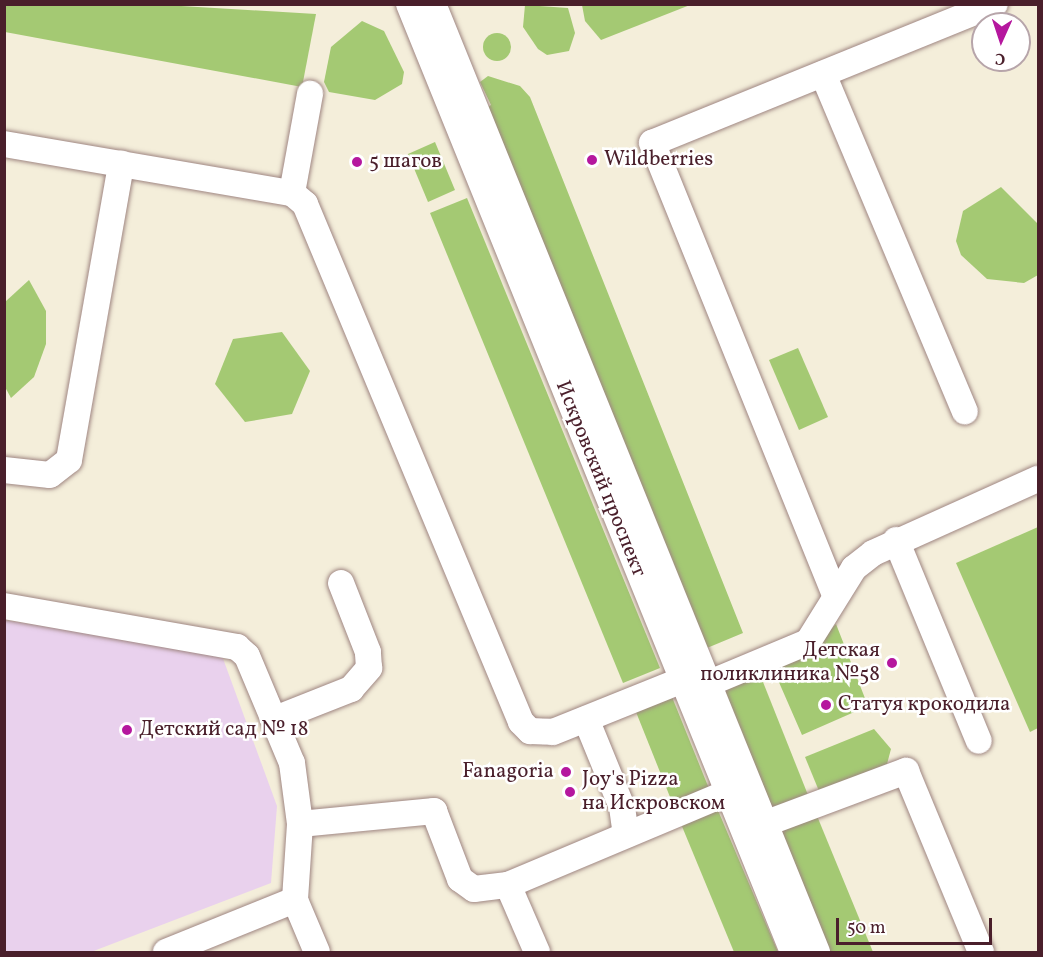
<!DOCTYPE html>
<meta charset="utf-8">
<style>
body{margin:0}
#map{position:relative;width:1043px;height:957px;overflow:hidden;background:#f4eeda;font-family:Vollkorn,serif}
div>[style]{position:absolute}
.built>*{inset:0;background:#e9d1ed}
.green>*{inset:0;background:#a4c973}
.round{border-radius:50%}
.roads{filter:drop-shadow(0 0 2px #9f8682) drop-shadow(0 0 2px #9f8682)}
.minor>*{height:26px;margin:-13px;padding:0 13px;transform-origin:13px;border-radius:13px;background:#fff}
.dots>*{width:16px;height:16px;translate:-50% -50%;box-sizing:border-box;border:3px solid #fff;border-radius:50%}
span{translate:-50% -50%;white-space:nowrap;text-align:center;line-height:1.15;-webkit-text-stroke:5px #fff;paint-order:stroke}
.poi-label{font-size:21px;color:#4a1f2b}
.left{translate:0 -50%;text-align:left}
.right{translate:-100% -50%;text-align:right}
.street-label{font-size:21px;color:#4a1f2b}
.frame{position:absolute;inset:0;border:6px solid #4a1f2b;pointer-events:none}
.north{position:absolute;left:971px;top:12px;width:60px;height:60px;box-sizing:border-box;background:#fff;border:2px solid #b7a5aa;border-radius:50%;rotate:183deg;font-size:16px;font-weight:700;line-height:24px;text-align:center;color:#4a1f2b}
.north::after{content:'';display:block;margin:auto;width:21px;height:27px;background:#b5179e;clip-path:polygon(50% 0,100% 100%,50% 72%,0 100%)}
.scale{position:absolute;left:836px;top:918px;width:156px;height:27px;box-sizing:border-box;border:3px solid #4a1f2b;border-top:0;padding-left:8px;font-size:18px;line-height:21px;white-space:nowrap;color:#4a1f2b;-webkit-text-stroke:4px #fff;paint-order:stroke}
</style>
<div id="map">
<div class="built">
<i style="clip-path:polygon(4px 620px,221px 653px,277px 806px,271px 883px,91px 952px,5px 952px)"></i>
</div>
<div class="green">
<i style="clip-path:polygon(148px 4px,316px 14px,302px 87px,5px 32px,4px 5px)"></i>
<i style="clip-path:polygon(525px 5px,568px 8px,575px 33px,569px 51px,547px 55px,538px 49px,523px 27px)"></i>
<i style="clip-path:polygon(582px 5px,582px 4px,690px 5px,601px 40px,585px 21px)"></i>
<i style="clip-path:polygon(362px 21px,384px 31px,404px 72px,402px 84px,375px 100px,329px 92px,324px 82px,331px 47px)"></i>
<i class="round" style="left:483px;top:33px;width:28px;height:28px"></i>
<i style="clip-path:polygon(488px 76px,520px 86px,530px 97px,743px 633px,707px 648px,486px 108px,491px 105px,480px 82px)"></i>
<i style="clip-path:polygon(435px 142px,455px 190px,428px 202px,408px 154px)"></i>
<i style="clip-path:polygon(1001px 187px,1038px 224px,1038px 275px,1024px 283px,987px 279px,961px 255px,956px 241px,963px 211px)"></i>
<i style="clip-path:polygon(467px 198px,660px 668px,623px 683px,430px 213px)"></i>
<i style="clip-path:polygon(29px 280px,46px 311px,46px 344px,34px 377px,11px 398px,5px 387px,5px 302px)"></i>
<i style="clip-path:polygon(282px 332px,310px 371px,292px 414px,245px 422px,215px 384px,233px 339px)"></i>
<i style="clip-path:polygon(798px 348px,828px 417px,799px 430px,769px 360px)"></i>
<i style="clip-path:polygon(1038px 527px,1038px 728px,1030px 732px,956px 563px)"></i>
<i style="clip-path:polygon(836px 624px,868px 706px,802px 735px,771px 664px,813px 646px)"></i>
<i style="clip-path:polygon(759px 672px,808px 795px,770px 811px,721px 688px)"></i>
<i style="clip-path:polygon(672px 697px,710px 791px,674px 807px,636px 712px)"></i>
<i style="clip-path:polygon(874px 729px,891px 749px,887px 764px,819px 791px,805px 757px)"></i>
<i style="clip-path:polygon(717px 808px,778px 952px,734px 952px,681px 824px)"></i>
<i style="clip-path:polygon(815px 811px,873px 952px,828px 952px,777px 827px)"></i>
</div>
<div class="roads">
<div class="minor">
<i style="left:409px;top:4px;width:1023px;rotate:67.95deg"></i>
<i style="left:433px;top:4px;width:1023px;rotate:67.95deg"></i>
<i style="left:823px;top:74px;width:366px;rotate:67.2deg"></i>
<i style="left:4px;top:144px;width:292px;rotate:9.7deg"></i>
<i style="left:292px;top:193px;width:17px;rotate:40deg"></i>
<i style="left:305px;top:204px;width:561px;rotate:67.36deg"></i>
<i style="left:521px;top:722px;width:13px;rotate:45deg"></i>
<i style="left:530px;top:731px;width:23px;rotate:2deg"></i>
<i style="left:553px;top:732px;width:161px;rotate:-21.9deg"></i>
<i style="left:292px;top:193px;width:101px;rotate:-79.7deg"></i>
<i style="left:4px;top:470px;width:46px;rotate:6.2deg"></i>
<i style="left:50px;top:475px;width:24px;rotate:-38deg"></i>
<i style="left:69px;top:460px;width:301px;rotate:-80deg"></i>
<i style="left:896px;top:540px;width:217px;rotate:67.6deg"></i>
<i style="left:835px;top:595px;width:488px;rotate:-112deg"></i>
<i style="left:652px;top:143px;width:370px;rotate:-22.1deg"></i>
<i style="left:4px;top:606px;width:237px;rotate:10deg"></i>
<i style="left:237px;top:647px;width:13px;rotate:42deg"></i>
<i style="left:247px;top:656px;width:116px;rotate:67.2deg"></i>
<i style="left:292px;top:763px;width:62px;rotate:82.5deg"></i>
<i style="left:300px;top:824px;width:76px;rotate:93.8deg"></i>
<i style="left:295px;top:900px;width:56px;rotate:67.1deg"></i>
<i style="left:693px;top:690px;width:125px;rotate:-22.7deg"></i>
<i style="left:808px;top:642px;width:87px;rotate:-58.1deg"></i>
<i style="left:854px;top:568px;width:24px;rotate:-38deg"></i>
<i style="left:873px;top:553px;width:181px;rotate:-24.2deg"></i>
<i style="left:275px;top:719px;width:82px;rotate:-21.5deg"></i>
<i style="left:351px;top:689px;width:28px;rotate:-49deg"></i>
<i style="left:369px;top:668px;width:16px;rotate:-94deg"></i>
<i style="left:368px;top:652px;width:74px;rotate:-111.4deg"></i>
<i style="left:586px;top:719px;width:95px;rotate:67.8deg"></i>
<i style="left:622px;top:807px;width:28px;rotate:82deg"></i>
<i style="left:300px;top:824px;width:135px;rotate:-5.5deg"></i>
<i style="left:434px;top:811px;width:73px;rotate:69.1deg"></i>
<i style="left:460px;top:879px;width:17px;rotate:36deg"></i>
<i style="left:474px;top:889px;width:34px;rotate:-7deg"></i>
<i style="left:748px;top:830px;width:169px;rotate:-20.5deg"></i>
<i style="left:906px;top:771px;width:196px;rotate:67.5deg"></i>
<i style="left:166px;top:952px;width:139px;rotate:-22deg"></i>
<i style="left:537px;top:952px;width:73px;rotate:-113.4deg"></i>
<i style="left:508px;top:885px;width:256px;rotate:-22.8deg"></i>
</div>
</div>
<div class="dots">
<i style="left:592px;top:160px;background:#b5179e"></i>
<i style="left:357px;top:162px;background:#b5179e"></i>
<i style="left:892px;top:663px;background:#b5179e"></i>
<i style="left:826px;top:705px;background:#b5179e"></i>
<i style="left:127px;top:730px;background:#b5179e"></i>
<i style="left:566px;top:772px;background:#b5179e"></i>
<i style="left:570px;top:792px;background:#b5179e"></i>
</div>
<div class="poi-label">
<span class="left" style="left:604px;top:160px">Wildberries</span>
<span class="left" style="left:369px;top:162px">5 шагов</span>
<span class="right" style="left:880px;top:663px">Детская<br>поликлиника №58</span>
<span class="left" style="left:838px;top:705px">Статуя крокодила</span>
<span class="left" style="left:139px;top:730px">Детский сад № 18</span>
<span class="right" style="left:554px;top:772px">Fanagoria</span>
<span class="left" style="left:582px;top:792px">Joy's Pizza<br>на Искровском</span>
</div>
<div class="street-label">
<span style="left:600px;top:479px;rotate:68deg">Искровский проспект</span>
</div>
<div class="frame"></div>
<div class="north">С</div>
<div class="scale">50 m</div>
</div>
